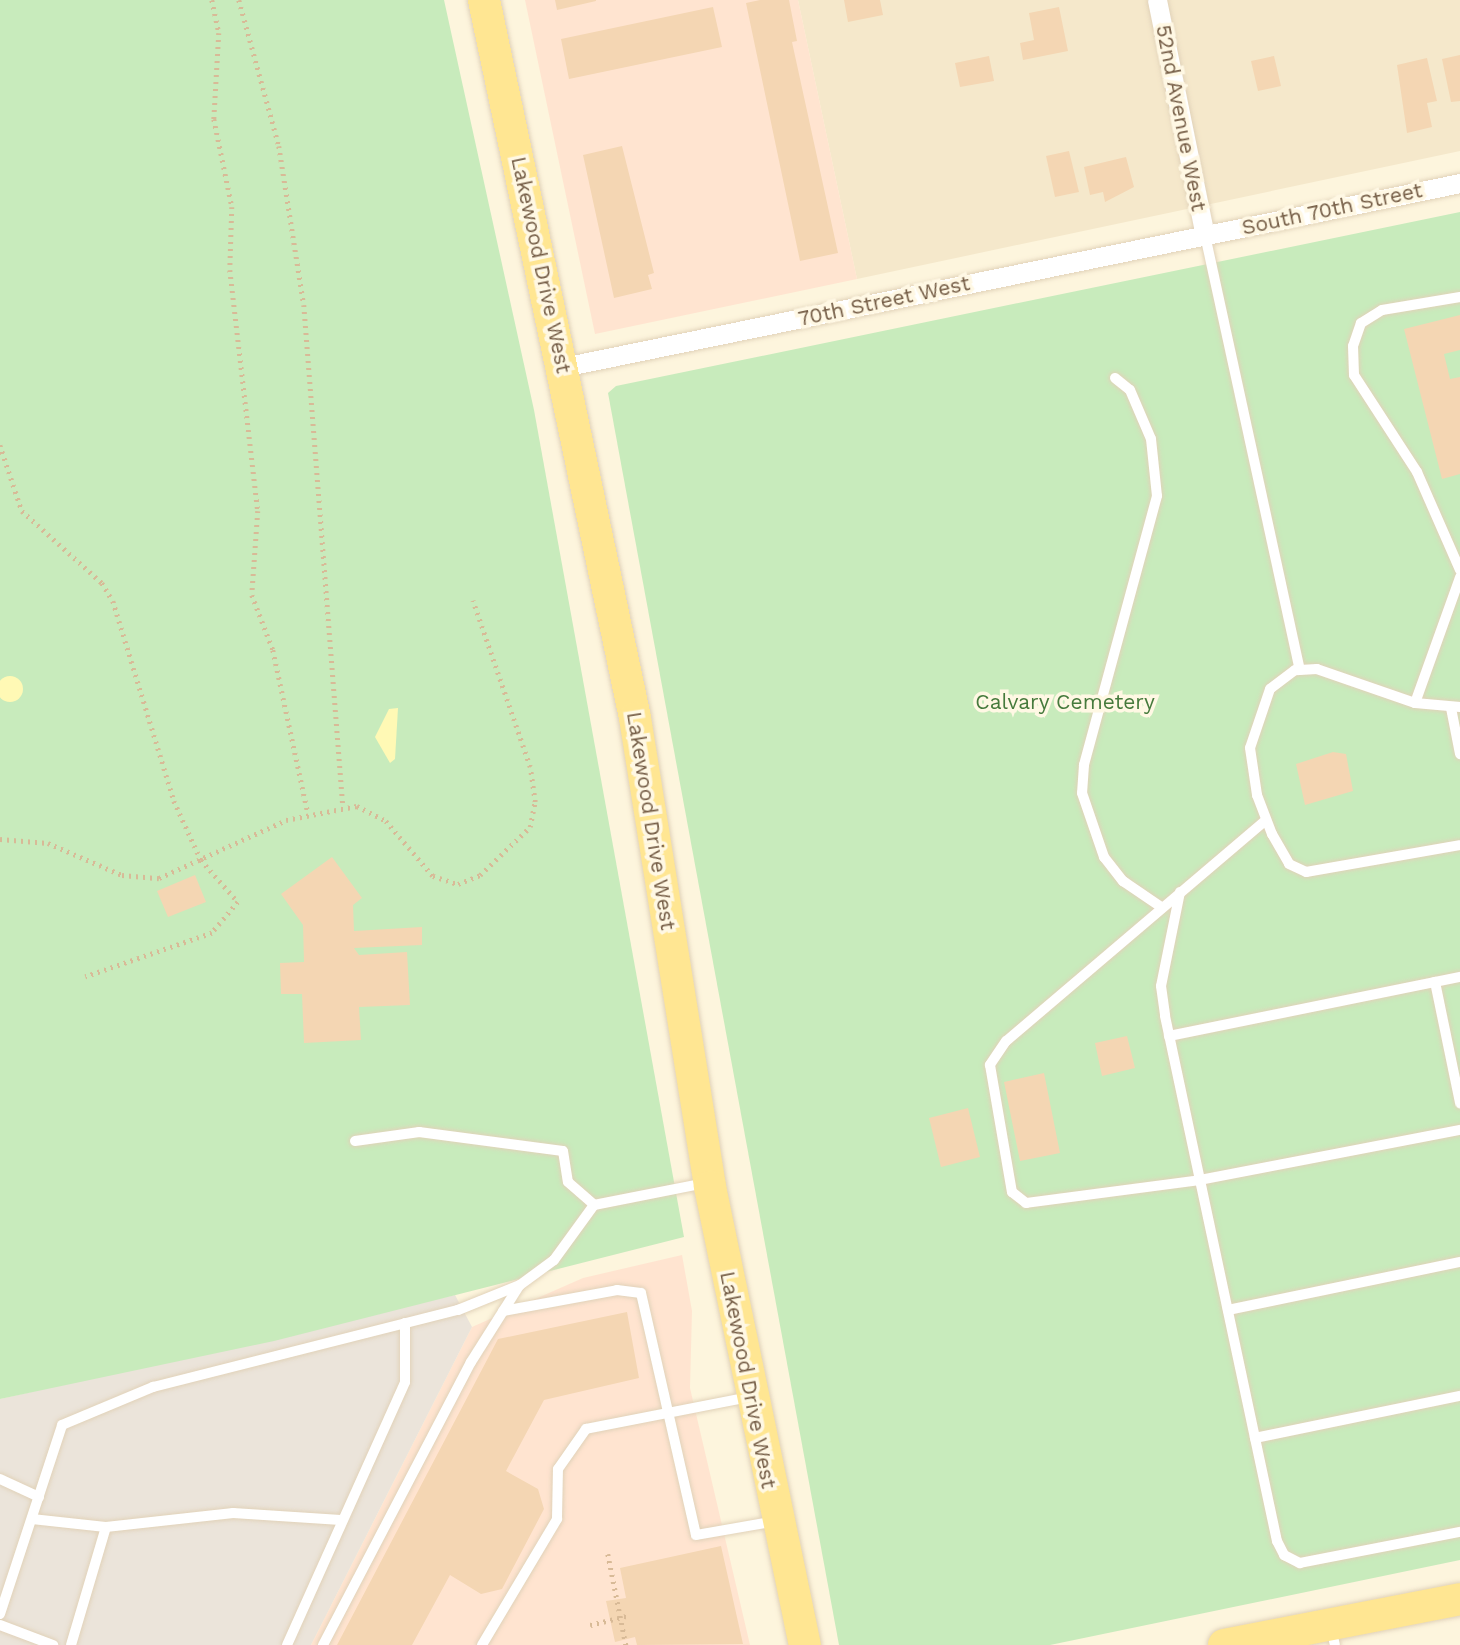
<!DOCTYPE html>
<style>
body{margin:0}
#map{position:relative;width:1460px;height:1645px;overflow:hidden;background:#fdf5dd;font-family:"Work Sans",sans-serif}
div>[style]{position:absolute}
.residential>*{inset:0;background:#f5e8cb}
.commercial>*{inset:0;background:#ffe4d0}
.industrial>*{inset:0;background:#ebe4da}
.green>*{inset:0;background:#c8ebbc}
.sand>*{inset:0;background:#fff9b5}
.round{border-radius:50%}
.building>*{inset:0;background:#f4d6b3}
.path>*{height:4.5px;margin-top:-2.25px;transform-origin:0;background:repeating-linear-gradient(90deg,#d8ba97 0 2px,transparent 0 7px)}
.roads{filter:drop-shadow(0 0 2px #e1d2b9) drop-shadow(0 0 2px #e1d2b9)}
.lane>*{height:10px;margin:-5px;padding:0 5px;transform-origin:5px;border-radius:5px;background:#fff}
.street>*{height:19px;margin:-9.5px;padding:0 9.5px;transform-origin:9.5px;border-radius:9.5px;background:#fff}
.primary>*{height:32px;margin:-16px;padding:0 16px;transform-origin:16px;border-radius:16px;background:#ffe692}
span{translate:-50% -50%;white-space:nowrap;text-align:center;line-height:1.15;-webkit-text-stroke:7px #fff8e4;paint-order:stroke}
.street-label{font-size:21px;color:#745c45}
.park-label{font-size:21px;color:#467a3c}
</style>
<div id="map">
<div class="residential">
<i style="clip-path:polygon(798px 0,1460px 0,1460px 151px,857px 279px)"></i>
</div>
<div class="commercial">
<i style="clip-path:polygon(525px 0,798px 0,857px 279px,595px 334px)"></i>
<i style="clip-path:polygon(682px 1255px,692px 1311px,690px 1388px,750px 1645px,311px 1645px,472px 1327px,583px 1278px)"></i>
</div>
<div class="industrial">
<i style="clip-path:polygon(455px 1295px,472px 1327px,311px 1645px,0 1645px,0 1399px)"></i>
</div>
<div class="green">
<i style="clip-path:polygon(0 0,444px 0,534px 410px,684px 1237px,274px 1341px,0 1399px)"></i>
<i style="clip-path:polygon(1460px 212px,1460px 1560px,1050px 1645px,839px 1645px,608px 393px,616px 386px)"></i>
</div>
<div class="sand">
<i class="round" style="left:-3px;top:676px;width:26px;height:26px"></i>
<i style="clip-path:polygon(398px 708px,395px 759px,390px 763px,375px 737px,389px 709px)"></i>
</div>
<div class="building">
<i style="clip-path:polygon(555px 0,596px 0,596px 1px,557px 10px)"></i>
<i style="clip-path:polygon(760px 0,789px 0,797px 41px,792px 42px,838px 253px,800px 261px,746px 3px)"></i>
<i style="clip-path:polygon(844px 0,880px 0,883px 15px,848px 22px)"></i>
<i style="clip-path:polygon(713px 7px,722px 47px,569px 79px,561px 39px)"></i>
<i style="clip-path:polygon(1059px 7px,1068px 51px,1023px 60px,1020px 43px,1034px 40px,1029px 13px)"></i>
<i style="clip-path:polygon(1460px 55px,1460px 101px,1451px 102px,1442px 59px)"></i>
<i style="clip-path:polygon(989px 56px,994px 81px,960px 87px,955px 63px)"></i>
<i style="clip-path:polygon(1274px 56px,1281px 86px,1258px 91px,1251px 61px)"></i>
<i style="clip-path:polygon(1427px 58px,1437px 101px,1427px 103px,1432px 127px,1407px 133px,1397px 65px)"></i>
<i style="clip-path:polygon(622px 146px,654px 273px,648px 275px,652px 289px,614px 298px,583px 155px)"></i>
<i style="clip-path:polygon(1069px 151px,1079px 192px,1055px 197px,1046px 156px)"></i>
<i style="clip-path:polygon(1126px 157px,1134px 187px,1105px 202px,1103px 192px,1090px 195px,1084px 167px)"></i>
<i style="clip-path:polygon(1460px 315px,1460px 350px,1444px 354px,1450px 379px,1460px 377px,1460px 474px,1442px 479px,1404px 329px)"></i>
<i style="clip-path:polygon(1333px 752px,1346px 754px,1353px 791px,1305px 805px,1296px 764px)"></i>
<i style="clip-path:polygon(332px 857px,362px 898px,353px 905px,354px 931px,422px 927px,422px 945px,354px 948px,359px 955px,407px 952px,410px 1005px,359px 1007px,361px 1040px,304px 1043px,302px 994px,281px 994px,280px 963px,304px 962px,303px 925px,281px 894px)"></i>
<i style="clip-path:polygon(195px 875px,206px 902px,168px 917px,157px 891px)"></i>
<i style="clip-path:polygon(1127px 1036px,1135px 1068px,1102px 1076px,1095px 1043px)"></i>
<i style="clip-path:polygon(1044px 1073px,1060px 1153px,1020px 1161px,1004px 1082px)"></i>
<i style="clip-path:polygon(968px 1108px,980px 1157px,941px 1167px,929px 1118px)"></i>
<i style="clip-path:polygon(627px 1312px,639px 1378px,544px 1400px,506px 1471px,538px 1489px,544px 1509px,502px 1589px,481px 1594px,450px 1575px,412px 1645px,337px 1645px,498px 1339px)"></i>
<i style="clip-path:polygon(721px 1546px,743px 1644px,637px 1645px,635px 1637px,615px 1642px,606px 1601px,626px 1598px,620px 1568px)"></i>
</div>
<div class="path">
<i style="left:212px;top:0;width:34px;rotate:78deg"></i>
<i style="left:219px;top:33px;width:86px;rotate:93.3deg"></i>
<i style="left:214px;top:119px;width:90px;rotate:78.4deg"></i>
<i style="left:232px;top:207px;width:63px;rotate:91.8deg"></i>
<i style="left:230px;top:270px;width:243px;rotate:83.4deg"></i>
<i style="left:258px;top:511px;width:84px;rotate:94.1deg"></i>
<i style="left:252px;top:595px;width:59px;rotate:69.1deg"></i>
<i style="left:273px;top:650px;width:167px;rotate:77.9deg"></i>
<i style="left:239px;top:0;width:151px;rotate:74.7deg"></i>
<i style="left:279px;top:146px;width:161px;rotate:81.1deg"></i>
<i style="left:304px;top:305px;width:503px;rotate:85.55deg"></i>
<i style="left:0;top:445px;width:70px;rotate:71.6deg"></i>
<i style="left:22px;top:511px;width:108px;rotate:42deg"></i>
<i style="left:102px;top:583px;width:21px;rotate:59deg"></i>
<i style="left:113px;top:601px;width:209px;rotate:73deg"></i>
<i style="left:174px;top:801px;width:65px;rotate:65.4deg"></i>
<i style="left:201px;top:860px;width:56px;rotate:48.6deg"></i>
<i style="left:238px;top:902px;width:40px;rotate:130deg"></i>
<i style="left:212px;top:933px;width:134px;rotate:160.9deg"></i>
<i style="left:0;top:839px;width:48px;rotate:4.8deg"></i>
<i style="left:48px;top:843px;width:81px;rotate:23.4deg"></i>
<i style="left:122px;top:875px;width:37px;rotate:5deg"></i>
<i style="left:159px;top:878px;width:140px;rotate:-24.5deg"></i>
<i style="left:286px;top:820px;width:72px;rotate:-11.2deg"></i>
<i style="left:357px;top:806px;width:33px;rotate:27deg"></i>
<i style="left:386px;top:821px;width:72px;rotate:49.5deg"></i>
<i style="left:433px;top:876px;width:26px;rotate:18deg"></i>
<i style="left:458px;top:884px;width:24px;rotate:-22deg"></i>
<i style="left:480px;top:875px;width:69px;rotate:-43.8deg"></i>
<i style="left:530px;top:827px;width:25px;rotate:-79deg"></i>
<i style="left:535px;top:802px;width:35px;rotate:-98deg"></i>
<i style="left:530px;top:767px;width:176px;rotate:-109deg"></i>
<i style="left:608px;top:1554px;width:93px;rotate:78.8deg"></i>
<i style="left:590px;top:1625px;width:41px;rotate:-14deg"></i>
</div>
<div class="roads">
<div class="lane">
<i style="left:1205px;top:235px;width:445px;rotate:77.7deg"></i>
<i style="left:1460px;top:297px;width:79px;rotate:170.5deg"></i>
<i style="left:1382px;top:310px;width:25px;rotate:148deg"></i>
<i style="left:1361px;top:323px;width:24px;rotate:109deg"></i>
<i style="left:1353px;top:346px;width:29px;rotate:88deg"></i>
<i style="left:1354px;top:375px;width:116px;rotate:57deg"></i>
<i style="left:1417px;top:472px;width:107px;rotate:66.3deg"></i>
<i style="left:1115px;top:378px;width:19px;rotate:39deg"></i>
<i style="left:1130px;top:390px;width:53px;rotate:66.8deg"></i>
<i style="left:1151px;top:439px;width:57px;rotate:84deg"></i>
<i style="left:1157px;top:496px;width:279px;rotate:105.2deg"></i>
<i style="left:1084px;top:765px;width:28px;rotate:94deg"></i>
<i style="left:1082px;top:793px;width:68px;rotate:71deg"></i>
<i style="left:1104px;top:857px;width:31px;rotate:52deg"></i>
<i style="left:1123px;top:881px;width:46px;rotate:34.4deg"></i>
<i style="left:1415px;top:703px;width:134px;rotate:-70.3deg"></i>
<i style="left:1460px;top:707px;width:45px;rotate:-174.9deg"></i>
<i style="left:1415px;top:703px;width:104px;rotate:-160.9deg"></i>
<i style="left:1317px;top:669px;width:22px;rotate:177deg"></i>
<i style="left:1295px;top:670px;width:31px;rotate:143deg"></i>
<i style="left:1270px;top:689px;width:62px;rotate:108.7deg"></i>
<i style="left:1250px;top:748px;width:48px;rotate:81.5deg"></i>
<i style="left:1257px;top:795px;width:42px;rotate:69deg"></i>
<i style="left:1272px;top:834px;width:34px;rotate:60deg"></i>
<i style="left:1289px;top:864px;width:19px;rotate:25deg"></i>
<i style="left:1306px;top:872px;width:156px;rotate:-9.9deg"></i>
<i style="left:1451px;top:708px;width:47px;rotate:78.9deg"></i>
<i style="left:1266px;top:820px;width:341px;rotate:139.6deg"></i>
<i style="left:1006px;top:1041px;width:29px;rotate:124deg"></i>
<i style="left:990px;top:1065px;width:129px;rotate:80.2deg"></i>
<i style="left:1012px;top:1192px;width:18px;rotate:38deg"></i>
<i style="left:1026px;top:1203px;width:176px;rotate:-7.5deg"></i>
<i style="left:1200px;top:1180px;width:265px;rotate:-10.9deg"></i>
<i style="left:1180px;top:892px;width:96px;rotate:101.4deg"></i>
<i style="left:1161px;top:986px;width:30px;rotate:82deg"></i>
<i style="left:1165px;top:1016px;width:537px;rotate:77.96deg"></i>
<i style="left:1277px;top:1541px;width:16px;rotate:63deg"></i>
<i style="left:1284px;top:1555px;width:18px;rotate:27deg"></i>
<i style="left:1300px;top:1563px;width:163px;rotate:-11deg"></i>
<i style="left:1435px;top:982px;width:124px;rotate:78.3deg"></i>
<i style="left:1169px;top:1036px;width:297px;rotate:-11.5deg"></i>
<i style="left:355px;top:1141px;width:65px;rotate:-8deg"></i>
<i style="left:419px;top:1132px;width:145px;rotate:7.5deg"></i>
<i style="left:563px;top:1151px;width:31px;rotate:81deg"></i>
<i style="left:568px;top:1182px;width:35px;rotate:41deg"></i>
<i style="left:594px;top:1205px;width:113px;rotate:-11.2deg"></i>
<i style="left:1228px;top:1310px;width:237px;rotate:-11.7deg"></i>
<i style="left:503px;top:1311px;width:116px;rotate:-10.4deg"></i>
<i style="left:617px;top:1290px;width:24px;rotate:7deg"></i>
<i style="left:641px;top:1293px;width:248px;rotate:77.2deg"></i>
<i style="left:696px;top:1535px;width:81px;rotate:-9.9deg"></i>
<i style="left:1255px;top:1438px;width:209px;rotate:-11.6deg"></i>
<i style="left:0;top:1479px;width:43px;rotate:24.8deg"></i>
<i style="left:32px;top:1519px;width:74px;rotate:6.2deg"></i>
<i style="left:106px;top:1527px;width:128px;rotate:-6.3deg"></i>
<i style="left:233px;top:1513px;width:108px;rotate:3.7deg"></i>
<i style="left:0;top:1614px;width:199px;rotate:-71.8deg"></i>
<i style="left:62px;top:1425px;width:99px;rotate:-22.7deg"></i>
<i style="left:153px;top:1387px;width:315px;rotate:-14.2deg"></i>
<i style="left:458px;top:1310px;width:67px;rotate:-22deg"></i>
<i style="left:520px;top:1285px;width:42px;rotate:-36.3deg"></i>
<i style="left:554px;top:1260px;width:68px;rotate:-54deg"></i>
<i style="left:0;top:1625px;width:57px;rotate:20.7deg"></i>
<i style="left:1331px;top:1628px;width:17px;rotate:77deg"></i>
<i style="left:71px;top:1645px;width:123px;rotate:-73.5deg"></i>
<i style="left:287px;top:1645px;width:288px;rotate:-65.8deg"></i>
<i style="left:405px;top:1382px;width:59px;rotate:-90deg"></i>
<i style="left:323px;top:1645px;width:319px;rotate:-62.4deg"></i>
<i style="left:471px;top:1362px;width:90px;rotate:-57.7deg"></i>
<i style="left:482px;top:1645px;width:147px;rotate:-59.2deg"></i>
<i style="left:557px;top:1519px;width:50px;rotate:-88.9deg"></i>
<i style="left:558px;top:1469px;width:49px;rotate:-55deg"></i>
<i style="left:586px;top:1429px;width:166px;rotate:-11.1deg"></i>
</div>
<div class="street">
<i style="left:1157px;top:0;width:240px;rotate:78.5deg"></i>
<i style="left:563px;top:367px;width:916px;rotate:-11.59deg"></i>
</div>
<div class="primary">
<i style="left:484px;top:0;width:734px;rotate:78.12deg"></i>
<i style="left:635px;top:718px;width:475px;rotate:80.9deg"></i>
<i style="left:710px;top:1187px;width:468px;rotate:78.3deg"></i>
<i style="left:1224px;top:1645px;width:240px;rotate:-11deg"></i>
</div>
</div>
<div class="street-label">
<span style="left:1181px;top:118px;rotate:79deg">52nd Avenue West</span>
<span style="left:1332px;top:209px;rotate:-12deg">South 70th Street</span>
<span style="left:541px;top:265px;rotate:78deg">Lakewood Drive West</span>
<span style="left:884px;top:301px;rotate:-12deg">70th Street West</span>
<span style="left:651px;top:821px;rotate:81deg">Lakewood Drive West</span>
<span style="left:748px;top:1380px;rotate:79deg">Lakewood Drive West</span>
</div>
<div class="park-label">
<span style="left:1065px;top:702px">Calvary Cemetery</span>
</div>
</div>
